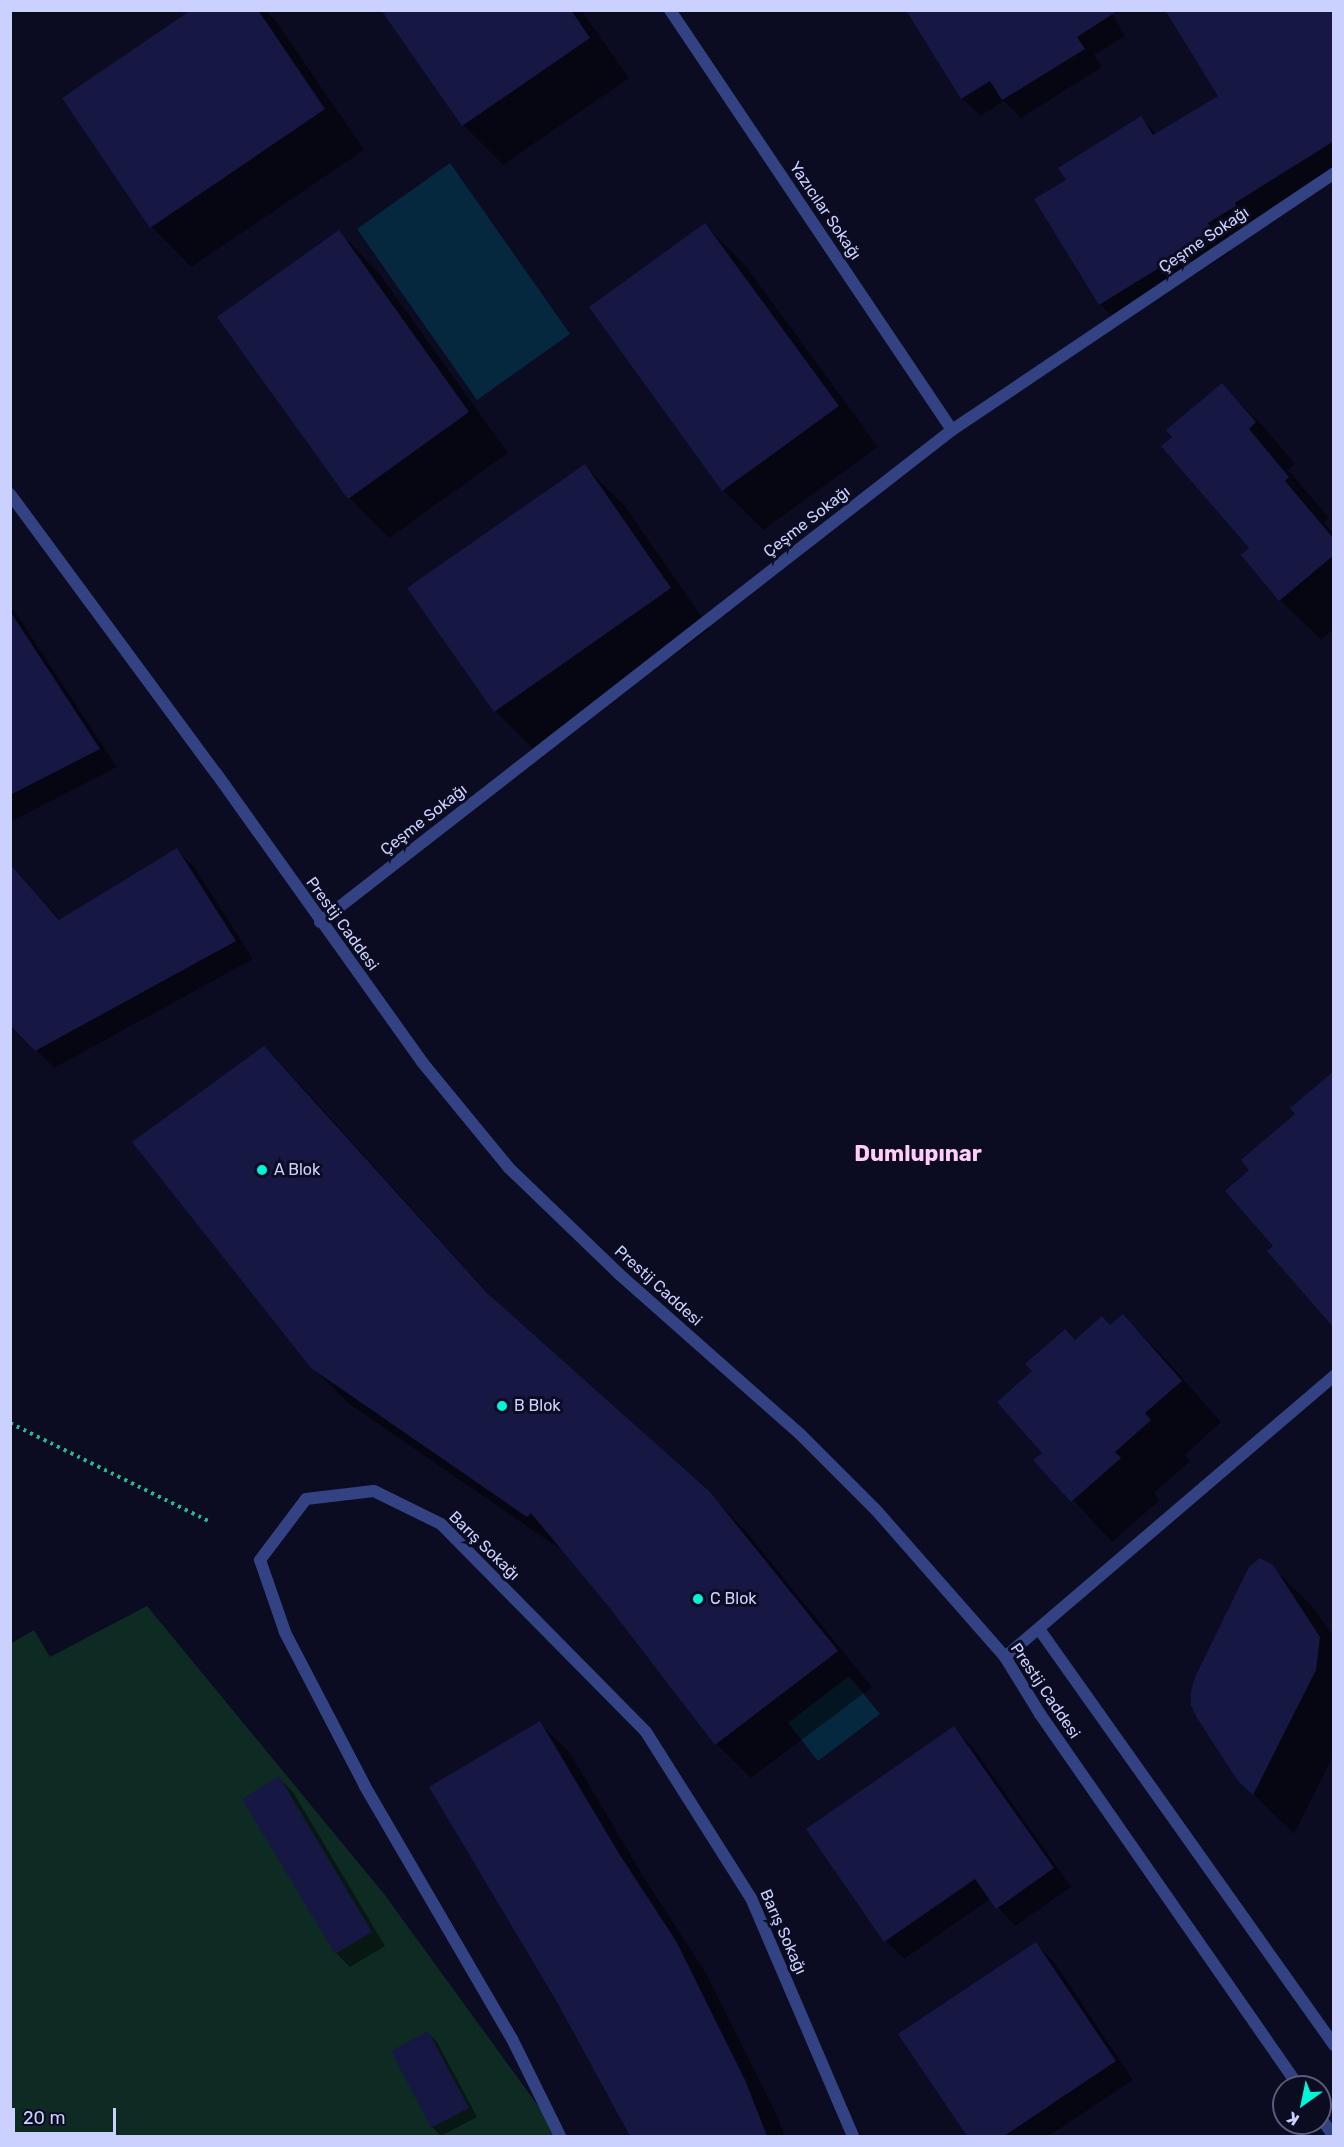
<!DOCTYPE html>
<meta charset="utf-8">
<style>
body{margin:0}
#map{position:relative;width:1344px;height:2147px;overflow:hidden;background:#0b0c21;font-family:Rubik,sans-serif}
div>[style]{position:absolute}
.green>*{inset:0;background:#0e2b23}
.water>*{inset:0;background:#05283f}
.shadow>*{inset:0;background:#0007}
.building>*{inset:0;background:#161743}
.path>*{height:4px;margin-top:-2px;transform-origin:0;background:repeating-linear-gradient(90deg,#25b98e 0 3px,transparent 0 7.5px)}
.minor>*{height:12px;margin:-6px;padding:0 6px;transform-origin:6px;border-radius:6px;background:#334283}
.dots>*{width:16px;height:16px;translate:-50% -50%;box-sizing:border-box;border:3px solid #0b0c21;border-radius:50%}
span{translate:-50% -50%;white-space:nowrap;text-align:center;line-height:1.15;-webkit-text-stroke:6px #0b0c21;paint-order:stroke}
.street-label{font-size:16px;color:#cbd1ff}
.poi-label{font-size:16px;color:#cbd1ff}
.left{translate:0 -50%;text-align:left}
.district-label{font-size:22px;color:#ffcdf8;font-weight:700}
.frame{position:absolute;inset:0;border:12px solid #cbd1ff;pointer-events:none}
.north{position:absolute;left:1272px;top:2075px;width:60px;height:60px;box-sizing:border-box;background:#0b0c21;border:2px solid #585b7a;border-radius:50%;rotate:213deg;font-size:16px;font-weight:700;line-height:24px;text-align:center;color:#cbd1ff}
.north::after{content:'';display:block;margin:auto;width:21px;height:27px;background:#00f6d6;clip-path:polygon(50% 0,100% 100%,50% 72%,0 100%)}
.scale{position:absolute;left:12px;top:2108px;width:104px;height:27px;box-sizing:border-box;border:3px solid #cbd1ff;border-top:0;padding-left:8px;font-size:18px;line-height:21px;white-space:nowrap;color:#cbd1ff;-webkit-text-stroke:4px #0b0c21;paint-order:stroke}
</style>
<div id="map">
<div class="green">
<i style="clip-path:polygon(147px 1606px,384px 1894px,560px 2136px,11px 2136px,10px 1644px,34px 1630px,50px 1657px)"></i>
</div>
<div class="water">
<i style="clip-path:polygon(450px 163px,570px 334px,477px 400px,357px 229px)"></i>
<i style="clip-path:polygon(849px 1676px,880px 1714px,818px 1761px,788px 1723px)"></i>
</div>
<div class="shadow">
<i style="clip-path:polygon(193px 10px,265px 10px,276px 21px,364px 150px,191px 267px,152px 227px)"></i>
<i style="clip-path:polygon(383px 10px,581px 10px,629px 78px,503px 165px,463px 125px)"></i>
<i style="clip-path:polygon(1110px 10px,1125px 36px,1094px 55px,1102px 67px,1021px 118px,1004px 101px,980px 116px,962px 98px,908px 12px)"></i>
<i style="clip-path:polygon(1334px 10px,1334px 170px,1251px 221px,1253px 224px,1225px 242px,1231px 252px,1118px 322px,1100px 304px,1068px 180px,1141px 118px,1157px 134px,1221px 96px)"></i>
<i style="clip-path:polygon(705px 225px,745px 265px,878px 447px,763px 530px,723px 490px)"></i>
<i style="clip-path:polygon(339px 232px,378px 272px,508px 453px,389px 538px,349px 498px,219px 317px)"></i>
<i style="clip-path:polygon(1222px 385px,1262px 425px,1295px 464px,1288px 470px,1329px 518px,1324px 523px,1334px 534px,1334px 629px,1321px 640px,1280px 600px,1251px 548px,1175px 437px)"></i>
<i style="clip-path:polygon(585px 466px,625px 506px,710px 629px,535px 751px,495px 711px)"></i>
<i style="clip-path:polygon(10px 604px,117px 767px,10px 822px)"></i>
<i style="clip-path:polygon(177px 850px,195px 868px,253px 959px,54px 1068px,10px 1023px,10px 864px,61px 921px)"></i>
<i style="clip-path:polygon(264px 1048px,299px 1083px,505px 1312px,709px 1493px,744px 1529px,872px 1687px,751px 1778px,716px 1744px,610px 1606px,563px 1551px,348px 1403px,312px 1367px)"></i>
<i style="clip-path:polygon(1123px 1316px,1163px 1356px,1221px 1422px,1185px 1455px,1190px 1461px,1154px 1493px,1160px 1500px,1112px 1542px,1036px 1460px,1044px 1453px,1075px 1341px,1110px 1327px)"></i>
<i style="clip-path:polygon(1272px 1566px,1313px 1607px,1334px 1638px,1334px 1754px,1294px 1834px,1239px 1780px)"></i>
<i style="clip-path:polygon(540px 1723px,570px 1753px,648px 1884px,706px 1973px,775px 2111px,785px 2136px,631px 2136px,559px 2001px)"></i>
<i style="clip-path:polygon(954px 1728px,972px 1746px,1071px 1887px,1015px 1926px,990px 1899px,904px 1959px,886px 1941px,808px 1830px)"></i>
<i style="clip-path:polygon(279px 1778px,293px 1792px,385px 1946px,350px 1967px,336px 1953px)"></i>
<i style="clip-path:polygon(1036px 1944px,1054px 1962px,1133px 2080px,1049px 2136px,969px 2136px,900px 2035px)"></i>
<i style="clip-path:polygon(428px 2033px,437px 2042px,477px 2117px,441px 2136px,432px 2127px)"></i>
</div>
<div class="building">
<i style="clip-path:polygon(191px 10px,258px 10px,325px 109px,150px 228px,62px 98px)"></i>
<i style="clip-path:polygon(381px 10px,571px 10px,590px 38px,462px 126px)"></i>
<i style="clip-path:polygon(906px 10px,1119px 10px,1077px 37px,1085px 49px,1002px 100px,990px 81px,961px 99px)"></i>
<i style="clip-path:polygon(1165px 10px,1334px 10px,1334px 141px,1235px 203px,1236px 206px,1208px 223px,1214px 234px,1099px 305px,1034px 199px,1066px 180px,1058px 168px,1141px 116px,1153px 135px,1218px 96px)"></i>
<i style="clip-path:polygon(705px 223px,839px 406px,722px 491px,589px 307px)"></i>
<i style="clip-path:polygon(339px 230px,469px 412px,348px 499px,217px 317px)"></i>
<i style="clip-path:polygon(1222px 383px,1256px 422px,1249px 429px,1289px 477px,1285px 481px,1334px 539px,1334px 555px,1279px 601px,1241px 555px,1249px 548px,1161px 446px,1172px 437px,1166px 430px)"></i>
<i style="clip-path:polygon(585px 464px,671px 588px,494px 712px,407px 588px)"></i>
<i style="clip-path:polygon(10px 611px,100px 749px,10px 795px)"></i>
<i style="clip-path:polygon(177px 848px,236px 941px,35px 1051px,10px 1025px,10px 864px,59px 920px)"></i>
<i style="clip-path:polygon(264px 1046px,488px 1294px,710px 1492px,838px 1651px,715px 1745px,609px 1607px,531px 1513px,527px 1517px,311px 1368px,132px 1142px)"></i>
<i style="clip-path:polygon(1334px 1071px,1334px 1328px,1267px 1251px,1273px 1246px,1225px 1191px,1249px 1170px,1241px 1160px,1295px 1114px,1290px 1108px)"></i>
<i style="clip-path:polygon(1123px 1314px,1182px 1381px,1145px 1413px,1151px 1420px,1115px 1452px,1121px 1458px,1071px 1502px,1033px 1460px,1042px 1453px,997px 1402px,1032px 1371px,1025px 1364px,1065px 1329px,1075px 1340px,1102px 1316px,1110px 1325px)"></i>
<i style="clip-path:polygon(1260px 1558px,1273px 1565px,1320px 1637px,1316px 1670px,1253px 1795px,1238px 1781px,1197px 1718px,1191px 1705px,1191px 1691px,1195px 1677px,1249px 1567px)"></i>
<i style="clip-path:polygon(540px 1721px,618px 1852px,676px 1941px,745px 2080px,767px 2136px,630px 2136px,557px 2002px,429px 1787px)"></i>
<i style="clip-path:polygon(954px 1726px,1054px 1868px,996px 1909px,975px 1879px,884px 1942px,806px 1829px)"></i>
<i style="clip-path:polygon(279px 1776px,372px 1932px,335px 1954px,242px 1799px)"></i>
<i style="clip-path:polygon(1036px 1942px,1116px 2061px,1004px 2136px,967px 2136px,898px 2034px)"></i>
<i style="clip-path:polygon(428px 2031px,469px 2108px,431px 2128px,391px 2051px)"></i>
</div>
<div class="path">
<i style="left:10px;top:1423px;width:223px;rotate:26.3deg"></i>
</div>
<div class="minor">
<i style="left:670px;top:10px;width:506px;rotate:56.12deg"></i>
<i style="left:10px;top:494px;width:347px;rotate:53.6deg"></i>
<i style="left:216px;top:773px;width:355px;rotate:54.5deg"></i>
<i style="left:422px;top:1062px;width:137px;rotate:50.6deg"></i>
<i style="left:509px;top:1168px;width:153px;rotate:43.9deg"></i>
<i style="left:619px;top:1274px;width:242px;rotate:41.5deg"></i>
<i style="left:800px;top:1434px;width:107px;rotate:45deg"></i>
<i style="left:876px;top:1510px;width:196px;rotate:48.7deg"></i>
<i style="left:1005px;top:1657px;width:67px;rotate:58.4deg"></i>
<i style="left:1040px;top:1714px;width:454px;rotate:55.2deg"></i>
<i style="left:320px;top:922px;width:801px;rotate:-37.9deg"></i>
<i style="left:952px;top:430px;width:460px;rotate:-33.9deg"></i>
<i style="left:1039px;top:1629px;width:510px;rotate:54.66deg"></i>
<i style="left:1005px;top:1657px;width:433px;rotate:-40.5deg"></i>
<i style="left:1320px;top:2117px;width:24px;rotate:54deg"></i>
<i style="left:560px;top:2136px;width:108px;rotate:-116.3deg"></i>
<i style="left:512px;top:2039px;width:293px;rotate:-120.2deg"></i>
<i style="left:365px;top:1786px;width:174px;rotate:-117.5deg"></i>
<i style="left:285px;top:1632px;width:76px;rotate:-109.1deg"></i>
<i style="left:260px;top:1560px;width:76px;rotate:-53deg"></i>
<i style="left:306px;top:1499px;width:68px;rotate:-6.7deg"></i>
<i style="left:374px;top:1491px;width:75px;rotate:26.2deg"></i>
<i style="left:441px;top:1524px;width:292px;rotate:45.4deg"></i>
<i style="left:646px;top:1732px;width:196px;rotate:57.7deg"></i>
<i style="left:751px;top:1898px;width:259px;rotate:66.8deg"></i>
</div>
<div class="dots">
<i style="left:262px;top:1170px;background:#00f6d6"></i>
<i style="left:502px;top:1406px;background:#00f6d6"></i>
<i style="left:698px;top:1599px;background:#00f6d6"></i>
</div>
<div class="street-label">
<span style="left:825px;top:211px;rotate:56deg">Yazıcılar Sokağı</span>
<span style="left:1204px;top:240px;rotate:-34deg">Çeşme Sokağı</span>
<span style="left:807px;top:522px;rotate:-38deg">Çeşme Sokağı</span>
<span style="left:424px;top:820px;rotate:-38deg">Çeşme Sokağı</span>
<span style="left:342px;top:924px;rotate:54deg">Prestij Caddesi</span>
<span style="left:658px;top:1286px;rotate:42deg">Prestij Caddesi</span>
<span style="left:484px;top:1546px;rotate:44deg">Barış Sokağı</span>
<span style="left:1045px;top:1691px;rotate:56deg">Prestij Caddesi</span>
<span style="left:783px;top:1932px;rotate:66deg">Barış Sokağı</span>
</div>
<div class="poi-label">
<span class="left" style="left:274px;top:1170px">A Blok</span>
<span class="left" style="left:514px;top:1406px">B Blok</span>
<span class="left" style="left:710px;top:1599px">C Blok</span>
</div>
<div class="district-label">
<span style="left:918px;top:1154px">Dumlupınar</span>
</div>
<div class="frame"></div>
<div class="north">K</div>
<div class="scale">20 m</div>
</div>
